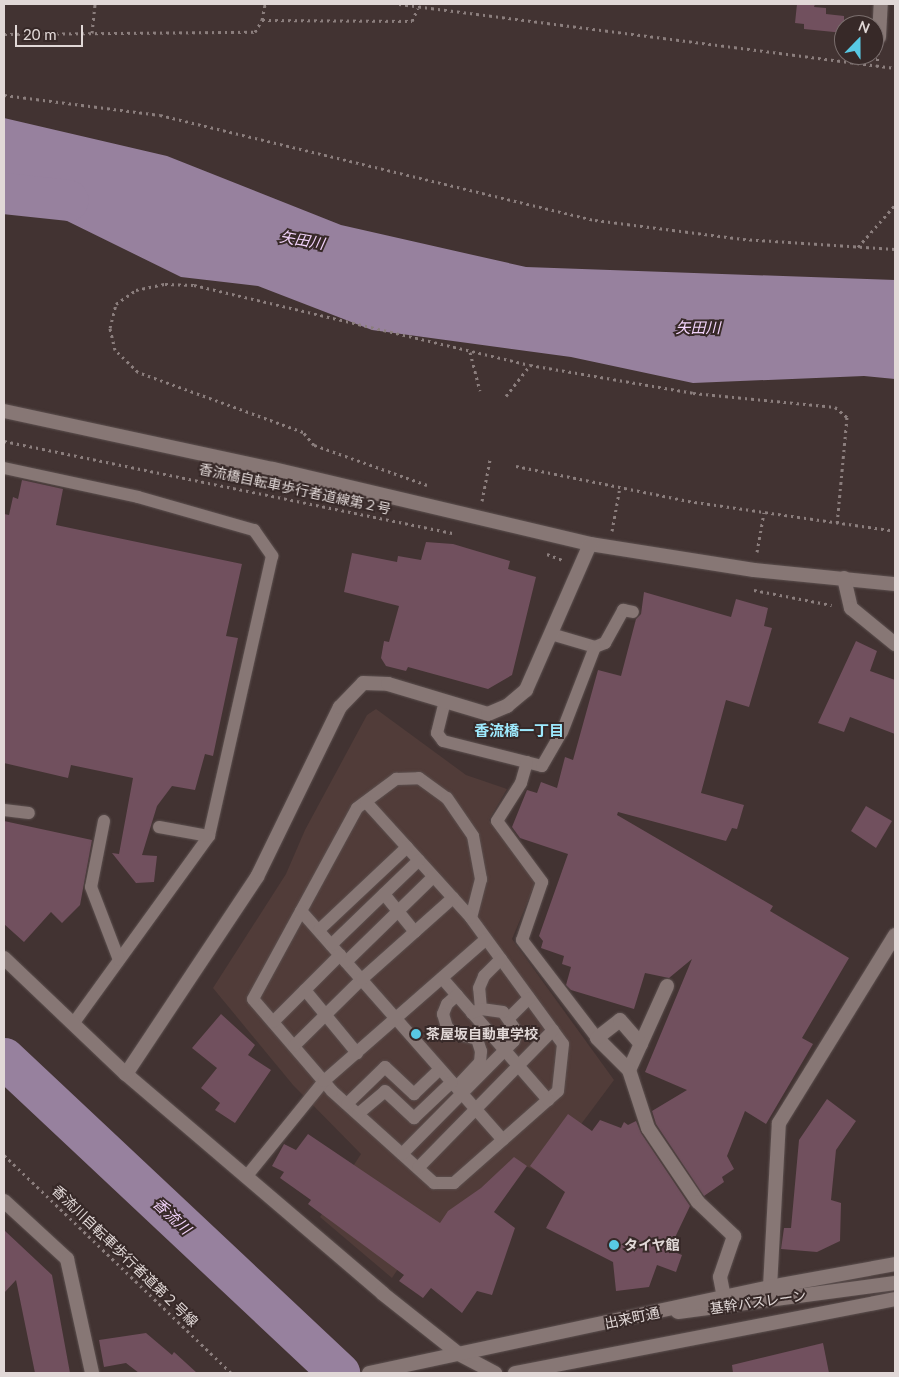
<!DOCTYPE html>
<meta charset="utf-8">
<style>
body{margin:0}
#map{position:relative;width:899px;height:1377px;overflow:hidden;background:#423332;font-family:Lato,"Noto Sans JP",sans-serif}
div>[style]{position:absolute}
.built>*{inset:0;background:#513c39}
.water>*{inset:0;background:#97819e}
.river>*{height:41px;margin:-20.5px;padding:0 20.5px;transform-origin:20.5px;border-radius:20.5px;background:#97819e}
.building>*{inset:0;background:#71505e}
.path>*{height:3px;margin-top:-1.5px;transform-origin:0;background:repeating-linear-gradient(90deg,#8b7e7d 0 2.5px,transparent 0 6.5px)}
.roads{filter:drop-shadow(0 0 1px #5c504f) drop-shadow(0 0 1px #5c504f)}
.service>*{height:12px;margin:-6px;padding:0 6px;transform-origin:6px;border-radius:6px;background:#877775}
.minor>*{height:14px;margin:-7px;padding:0 7px;transform-origin:7px;border-radius:7px;background:#877775}
.tertiary>*{height:14px;margin:-7px;padding:0 7px;transform-origin:7px;border-radius:7px;background:#877775}
.secondary>*{height:14px;margin:-7px;padding:0 7px;transform-origin:7px;border-radius:7px;background:#877775}
.dots>*{width:14px;height:14px;translate:-50% -50%;box-sizing:border-box;border:2px solid #372928;border-radius:50%}
span{translate:-50% -50%;white-space:nowrap;text-align:center;line-height:1.15;-webkit-text-stroke:4px #372928;paint-order:stroke}
.street-label{font-size:14px;color:#e1d8d7}
.poi-label{font-size:14px;color:#e1d8d7;font-weight:700}
.left{translate:0 -50%;text-align:left}
.water-label{font-size:15px;color:#f3d4fc;font-style:italic}
.neighbourhood-label{font-size:15px;color:#9eeafe;font-weight:700}
.frame{position:absolute;inset:0;border:5px solid #e1d8d7;pointer-events:none}
.north{position:absolute;left:834px;top:15px;width:50px;height:50px;box-sizing:border-box;background:#372928;border:1px solid #7b6f6e;border-radius:50%;rotate:22deg;font-size:14px;font-weight:700;line-height:20px;text-align:center;color:#e1d8d7}
.north::after{content:'';display:block;margin:auto;width:18px;height:22px;background:#58c9e4;clip-path:polygon(50% 0,100% 100%,50% 72%,0 100%)}
.scale{position:absolute;left:15px;top:25px;width:68px;height:22px;box-sizing:border-box;border:2px solid #e1d8d7;border-top:0;padding-left:6px;font-size:15px;line-height:18px;white-space:nowrap;color:#e1d8d7;-webkit-text-stroke:4px #372928;paint-order:stroke}
</style>
<div id="map">
<div class="built">
<i style="clip-path:polygon(376px 709px,466px 775px,507px 789px,489px 820px,537px 879px,512px 939px,614px 1080px,544px 1174px,523px 1165px,466px 1251px,428px 1223px,392px 1278px,320px 1217px,361px 1154px,293px 1085px,213px 988px,286px 874px,305px 830px,367px 715px)"></i>
</div>
<div class="water">
<i style="clip-path:polygon(4px 118px,167px 156px,341px 225px,526px 267px,895px 280px,895px 379px,864px 376px,693px 383px,571px 357px,372px 330px,258px 286px,181px 277px,4px 190px)"></i>
</div>
<div class="river">
<i style="left:4px;top:193px;width:64px;rotate:6.2deg"></i>
<i style="left:4px;top:1058px;width:460px;rotate:43.2deg"></i>
</div>
<div class="building">
<i style="clip-path:polygon(797px 4px,815px 4px,814px 7px,826px 8px,826px 14px,844px 16px,844px 33px,804px 29px,804px 24px,795px 23px)"></i>
<i style="clip-path:polygon(22px 480px,63px 489px,56px 525px,242px 564px,226px 636px,238px 638px,213px 756px,205px 754px,195px 790px,172px 786px,157px 806px,142px 855px,157px 856px,154px 882px,136px 883px,112px 853px,119px 854px,133px 778px,71px 765px,68px 778px,4px 763px,4px 514px,9px 515px,13px 497px,18px 499px)"></i>
<i style="clip-path:polygon(426px 542px,453px 544px,510px 561px,508px 569px,536px 577px,512px 675px,488px 689px,408px 667px,406px 671px,386px 666px,381px 658px,384px 641px,389px 642px,399px 606px,344px 592px,352px 553px,397px 562px,398px 556px,421px 560px)"></i>
<i style="clip-path:polygon(644px 592px,731px 617px,736px 599px,768px 608px,764px 626px,772px 628px,749px 707px,726px 700px,701px 793px,744px 805px,737px 829px,732px 828px,726px 841px,618px 812px,617px 815px,773px 906px,770px 911px,849px 958px,802px 1038px,813px 1044px,766px 1124px,745px 1111px,727px 1156px,734px 1169px,722px 1177px,724px 1182px,704px 1196px,656px 1124px,652px 1111px,687px 1090px,645px 1072px,692px 959px,669px 978px,645px 973px,634px 1009px,571px 990px,566px 985px,571px 967px,562px 964px,564px 956px,541px 948px,543px 941px,539px 936px,568px 854px,520px 838px,512px 827px,527px 790px,537px 793px,541px 782px,557px 788px,565px 757px,573px 760px,598px 670px,621px 676px,636px 619px,641px 614px)"></i>
<i style="clip-path:polygon(856px 641px,877px 651px,870px 671px,895px 680px,895px 734px,850px 717px,844px 732px,818px 723px)"></i>
<i style="clip-path:polygon(866px 806px,892px 821px,876px 848px,851px 831px)"></i>
<i style="clip-path:polygon(4px 821px,92px 840px,80px 905px,62px 923px,51px 912px,24px 942px,4px 924px)"></i>
<i style="clip-path:polygon(221px 1014px,255px 1045px,248px 1055px,271px 1070px,235px 1123px,215px 1110px,220px 1103px,201px 1088px,217px 1068px,192px 1048px)"></i>
<i style="clip-path:polygon(827px 1099px,856px 1121px,836px 1150px,831px 1200px,841px 1203px,840px 1241px,817px 1252px,781px 1249px,784px 1228px,791px 1228px,799px 1140px)"></i>
<i style="clip-path:polygon(568px 1114px,592px 1131px,600px 1120px,621px 1128px,624px 1122px,628px 1125px,636px 1121px,641px 1133px,690px 1206px,669px 1250px,682px 1255px,676px 1272px,657px 1265px,649px 1287px,616px 1291px,613px 1262px,546px 1228px,565px 1192px,530px 1166px)"></i>
<i style="clip-path:polygon(308px 1134px,440px 1223px,448px 1211px,481px 1188px,514px 1157px,527px 1166px,494px 1212px,515px 1228px,492px 1295px,477px 1291px,462px 1313px,431px 1288px,423px 1298px,399px 1281px,404px 1275px,308px 1204px,311px 1200px,280px 1178px,284px 1172px,272px 1166px,284px 1144px,296px 1150px)"></i>
<i style="clip-path:polygon(4px 1230px,52px 1275px,70px 1373px,35px 1373px,16px 1280px,4px 1293px)"></i>
<i style="clip-path:polygon(146px 1333px,172px 1355px,174px 1352px,197px 1373px,139px 1373px,126px 1363px,104px 1367px,99px 1340px)"></i>
<i style="clip-path:polygon(823px 1343px,829px 1373px,733px 1373px,732px 1365px)"></i>
</div>
<div class="path">
<i style="left:399px;top:4px;width:500px;rotate:7.35deg"></i>
<i style="left:262px;top:20px;width:16px;rotate:-79deg"></i>
<i style="left:92px;top:33px;width:29px;rotate:-84deg"></i>
<i style="left:4px;top:34px;width:251px;rotate:-0.5deg"></i>
<i style="left:255px;top:32px;width:14px;rotate:-60deg"></i>
<i style="left:262px;top:20px;width:150px;rotate:0.4deg"></i>
<i style="left:412px;top:21px;width:14px;rotate:-65deg"></i>
<i style="left:877px;top:67px;width:14px;rotate:-86deg"></i>
<i style="left:4px;top:95px;width:157px;rotate:7.3deg"></i>
<i style="left:160px;top:115px;width:447px;rotate:13.6deg"></i>
<i style="left:595px;top:220px;width:149px;rotate:7.3deg"></i>
<i style="left:743px;top:239px;width:152px;rotate:3.8deg"></i>
<i style="left:858px;top:247px;width:56px;rotate:-48.6deg"></i>
<i style="left:470px;top:352px;width:40px;rotate:75.6deg"></i>
<i style="left:506px;top:396px;width:39px;rotate:-52deg"></i>
<i style="left:4px;top:441px;width:459px;rotate:11.6deg"></i>
<i style="left:516px;top:466px;width:176px;rotate:11.5deg"></i>
<i style="left:688px;top:501px;width:209px;rotate:8.2deg"></i>
<i style="left:427px;top:485px;width:120px;rotate:-160.5deg"></i>
<i style="left:314px;top:445px;width:17px;rotate:-130deg"></i>
<i style="left:303px;top:432px;width:176px;rotate:-160deg"></i>
<i style="left:138px;top:372px;width:32px;rotate:-136deg"></i>
<i style="left:115px;top:350px;width:23px;rotate:-103deg"></i>
<i style="left:110px;top:328px;width:25px;rotate:-76deg"></i>
<i style="left:116px;top:304px;width:24px;rotate:-35deg"></i>
<i style="left:136px;top:290px;width:30px;rotate:-12deg"></i>
<i style="left:165px;top:284px;width:29px;rotate:2deg"></i>
<i style="left:194px;top:285px;width:345px;rotate:13.4deg"></i>
<i style="left:530px;top:365px;width:165px;rotate:9.7deg"></i>
<i style="left:693px;top:393px;width:143px;rotate:5.6deg"></i>
<i style="left:835px;top:407px;width:16px;rotate:40deg"></i>
<i style="left:847px;top:417px;width:108px;rotate:95.3deg"></i>
<i style="left:482px;top:501px;width:42px;rotate:-79deg"></i>
<i style="left:612px;top:531px;width:45px;rotate:-79.7deg"></i>
<i style="left:757px;top:552px;width:40px;rotate:-80deg"></i>
<i style="left:547px;top:554px;width:19px;rotate:21deg"></i>
<i style="left:754px;top:590px;width:79px;rotate:10.9deg"></i>
<i style="left:4px;top:1155px;width:315px;rotate:43.8deg"></i>
</div>
<div class="roads">
<div class="service">
<i style="left:4px;top:468px;width:137px;rotate:12.2deg"></i>
<i style="left:138px;top:497px;width:121px;rotate:15.9deg"></i>
<i style="left:254px;top:530px;width:32px;rotate:55deg"></i>
<i style="left:272px;top:556px;width:287px;rotate:102.7deg"></i>
<i style="left:209px;top:836px;width:232px;rotate:125.9deg"></i>
<i style="left:551px;top:634px;width:46px;rotate:16.5deg"></i>
<i style="left:595px;top:647px;width:11px;rotate:-22deg"></i>
<i style="left:605px;top:643px;width:38px;rotate:-61deg"></i>
<i style="left:623px;top:610px;width:10px;rotate:11deg"></i>
<i style="left:445px;top:701px;width:33px;rotate:104deg"></i>
<i style="left:437px;top:733px;width:10px;rotate:53deg"></i>
<i style="left:443px;top:741px;width:102px;rotate:14.2deg"></i>
<i style="left:542px;top:766px;width:39px;rotate:-60deg"></i>
<i style="left:562px;top:732px;width:91px;rotate:-68.8deg"></i>
<i style="left:527px;top:762px;width:22px;rotate:106deg"></i>
<i style="left:521px;top:783px;width:45px;rotate:122.3deg"></i>
<i style="left:497px;top:821px;width:76px;rotate:53.6deg"></i>
<i style="left:542px;top:882px;width:61px;rotate:109deg"></i>
<i style="left:522px;top:940px;width:123px;rotate:52.6deg"></i>
<i style="left:419px;top:778px;width:34px;rotate:36deg"></i>
<i style="left:447px;top:798px;width:46px;rotate:55.6deg"></i>
<i style="left:473px;top:836px;width:44px;rotate:79.5deg"></i>
<i style="left:481px;top:879px;width:40px;rotate:104.4deg"></i>
<i style="left:471px;top:918px;width:156px;rotate:53.9deg"></i>
<i style="left:563px;top:1044px;width:47px;rotate:96.1deg"></i>
<i style="left:558px;top:1091px;width:139px;rotate:138.5deg"></i>
<i style="left:454px;top:1183px;width:20px;rotate:180deg"></i>
<i style="left:434px;top:1183px;width:137px;rotate:-138deg"></i>
<i style="left:332px;top:1091px;width:121px;rotate:-130.7deg"></i>
<i style="left:253px;top:999px;width:217px;rotate:-61.4deg"></i>
<i style="left:357px;top:808px;width:49px;rotate:-36.6deg"></i>
<i style="left:396px;top:779px;width:23px;rotate:-2deg"></i>
<i style="left:366px;top:802px;width:156px;rotate:47.8deg"></i>
<i style="left:4px;top:810px;width:25px;rotate:7deg"></i>
<i style="left:104px;top:821px;width:67px;rotate:101.1deg"></i>
<i style="left:91px;top:887px;width:78px;rotate:69deg"></i>
<i style="left:159px;top:827px;width:51px;rotate:10.2deg"></i>
<i style="left:384px;top:894px;width:49px;rotate:50.8deg"></i>
<i style="left:301px;top:911px;width:305px;rotate:48.6deg"></i>
<i style="left:319px;top:930px;width:121px;rotate:-43.3deg"></i>
<i style="left:331px;top:945px;width:122px;rotate:-44deg"></i>
<i style="left:346px;top:962px;width:122px;rotate:-44.3deg"></i>
<i style="left:442px;top:978px;width:162px;rotate:49deg"></i>
<i style="left:305px;top:990px;width:82px;rotate:50.5deg"></i>
<i style="left:457px;top:995px;width:13px;rotate:138deg"></i>
<i style="left:447px;top:1004px;width:11px;rotate:112deg"></i>
<i style="left:443px;top:1014px;width:14px;rotate:73deg"></i>
<i style="left:447px;top:1027px;width:8px;rotate:45deg"></i>
<i style="left:453px;top:1033px;width:25px;rotate:14deg"></i>
<i style="left:477px;top:1039px;width:13px;rotate:72deg"></i>
<i style="left:481px;top:1051px;width:11px;rotate:95deg"></i>
<i style="left:480px;top:1062px;width:34px;rotate:133deg"></i>
<i style="left:481px;top:1009px;width:21px;rotate:-95deg"></i>
<i style="left:479px;top:988px;width:13px;rotate:-67deg"></i>
<i style="left:484px;top:976px;width:24px;rotate:-45deg"></i>
<i style="left:510px;top:1017px;width:27px;rotate:-45deg"></i>
<i style="left:273px;top:1022px;width:95px;rotate:-45deg"></i>
<i style="left:294px;top:1046px;width:95px;rotate:-44.6deg"></i>
<i style="left:362px;top:979px;width:122px;rotate:-41.7deg"></i>
<i style="left:347px;top:1104px;width:53px;rotate:-44.2deg"></i>
<i style="left:385px;top:1067px;width:40px;rotate:43deg"></i>
<i style="left:414px;top:1094px;width:36px;rotate:-44deg"></i>
<i style="left:358px;top:1114px;width:35px;rotate:-40deg"></i>
<i style="left:385px;top:1091px;width:40px;rotate:43deg"></i>
<i style="left:414px;top:1118px;width:52px;rotate:-43.5deg"></i>
<i style="left:402px;top:1154px;width:159px;rotate:-45.3deg"></i>
<i style="left:514px;top:1041px;width:9px;rotate:-72deg"></i>
<i style="left:517px;top:1032px;width:24px;rotate:-125deg"></i>
<i style="left:503px;top:1012px;width:22px;rotate:-172deg"></i>
<i style="left:481px;top:1009px;width:10px;rotate:156deg"></i>
<i style="left:418px;top:1168px;width:193px;rotate:-45.6deg"></i>
<i style="left:246px;top:1177px;width:124px;rotate:-50.9deg"></i>
<i style="left:324px;top:1081px;width:215px;rotate:-41.2deg"></i>
</div>
<div class="minor">
<i style="left:879px;top:37px;width:33px;rotate:-87deg"></i>
<i style="left:4px;top:411px;width:275px;rotate:12.2deg"></i>
<i style="left:273px;top:469px;width:326px;rotate:13.3deg"></i>
<i style="left:590px;top:544px;width:166px;rotate:9deg"></i>
<i style="left:754px;top:570px;width:142px;rotate:5.7deg"></i>
<i style="left:844px;top:578px;width:31px;rotate:77deg"></i>
<i style="left:851px;top:608px;width:57px;rotate:39.3deg"></i>
<i style="left:4px;top:958px;width:168px;rotate:43.6deg"></i>
<i style="left:126px;top:1074px;width:337px;rotate:40.5deg"></i>
<i style="left:382px;top:1293px;width:98px;rotate:38.4deg"></i>
<i style="left:459px;top:1354px;width:41px;rotate:27.8deg"></i>
<i style="left:667px;top:986px;width:92px;rotate:114.3deg"></i>
<i style="left:629px;top:1070px;width:61px;rotate:71.9deg"></i>
<i style="left:648px;top:1128px;width:89px;rotate:56deg"></i>
<i style="left:698px;top:1202px;width:50px;rotate:43.4deg"></i>
<i style="left:734px;top:1236px;width:43px;rotate:108.9deg"></i>
<i style="left:720px;top:1277px;width:20px;rotate:79deg"></i>
<i style="left:629px;top:1070px;width:45px;rotate:-135deg"></i>
<i style="left:597px;top:1038px;width:29px;rotate:-38deg"></i>
<i style="left:620px;top:1020px;width:32px;rotate:49deg"></i>
<i style="left:4px;top:1201px;width:86px;rotate:42.6deg"></i>
<i style="left:67px;top:1259px;width:117px;rotate:77.6deg"></i>
<i style="left:770px;top:1287px;width:164px;rotate:-86.9deg"></i>
<i style="left:779px;top:1123px;width:221px;rotate:-58.3deg"></i>
<i style="left:678px;top:1312px;width:219px;rotate:-7.6deg"></i>
</div>
<div class="tertiary">
<i style="left:126px;top:1074px;width:237px;rotate:-56.4deg"></i>
<i style="left:257px;top:877px;width:189px;rotate:-64deg"></i>
<i style="left:340px;top:707px;width:33px;rotate:-46deg"></i>
<i style="left:363px;top:683px;width:25px;rotate:2deg"></i>
<i style="left:388px;top:684px;width:104px;rotate:16.7deg"></i>
<i style="left:488px;top:714px;width:21px;rotate:-23deg"></i>
<i style="left:507px;top:706px;width:25px;rotate:-40deg"></i>
<i style="left:526px;top:690px;width:159px;rotate:-66.3deg"></i>
</div>
<div class="secondary">
<i style="left:369px;top:1373px;width:410px;rotate:-12.1deg"></i>
<i style="left:770px;top:1287px;width:127px;rotate:-10.4deg"></i>
<i style="left:515px;top:1373px;width:387px;rotate:-11deg"></i>
</div>
</div>
<div class="dots">
<i style="left:416px;top:1034px;background:#58c9e4"></i>
<i style="left:614px;top:1245px;background:#58c9e4"></i>
</div>
<div class="street-label">
<span style="left:295px;top:489px;rotate:12deg">香流橋自転車歩行者道線第２号</span>
<span style="left:125px;top:1256px;rotate:44deg">香流川自転車歩行者道第２号線</span>
<span style="left:758px;top:1302px;rotate:-8deg">基幹バスレーン</span>
<span style="left:632px;top:1318px;rotate:-12deg">出来町通</span>
</div>
<div class="poi-label">
<span class="left" style="left:426px;top:1034px">茶屋坂自動車学校</span>
<span class="left" style="left:624px;top:1245px">タイヤ館</span>
</div>
<div class="water-label">
<span style="left:302px;top:240px;rotate:10deg">矢田川</span>
<span style="left:698px;top:328px">矢田川</span>
<span style="left:172px;top:1216px;rotate:43deg">香流川</span>
</div>
<div class="neighbourhood-label">
<span style="left:519px;top:731px">香流橋一丁目</span>
</div>
<div class="frame"></div>
<div class="north">N</div>
<div class="scale">20 m</div>
</div>
